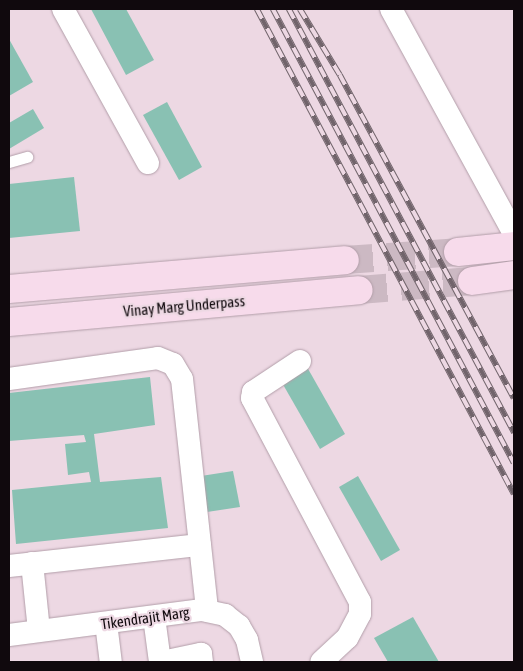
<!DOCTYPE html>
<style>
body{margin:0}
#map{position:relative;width:523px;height:671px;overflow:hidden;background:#edd8e3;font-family:"Asap Condensed",sans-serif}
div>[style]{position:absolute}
.building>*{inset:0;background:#89c1b3}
.secondary-tunnel>*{height:28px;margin-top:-14px;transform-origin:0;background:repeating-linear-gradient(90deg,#ccb9c3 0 28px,transparent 0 42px)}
.roads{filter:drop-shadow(0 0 1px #b29ea9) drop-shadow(0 0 1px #b29ea9)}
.lane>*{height:11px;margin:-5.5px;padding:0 5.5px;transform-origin:5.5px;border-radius:5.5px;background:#fff}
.street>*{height:22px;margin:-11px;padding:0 11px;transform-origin:11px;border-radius:11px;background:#fff}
.secondary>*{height:28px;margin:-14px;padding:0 14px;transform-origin:14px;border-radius:14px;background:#f7dbeb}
.rail>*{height:5.5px;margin-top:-2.75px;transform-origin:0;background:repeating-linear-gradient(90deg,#edd8e3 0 11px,#71646b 0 22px);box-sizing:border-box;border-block:1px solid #71646b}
span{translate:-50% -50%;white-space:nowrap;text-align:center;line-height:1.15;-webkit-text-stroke:4.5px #edd8e3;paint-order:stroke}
.street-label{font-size:15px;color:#10090d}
.frame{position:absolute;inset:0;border:10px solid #10090d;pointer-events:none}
</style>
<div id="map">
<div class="building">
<i style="clip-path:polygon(91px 9px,126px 9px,154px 60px,126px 75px)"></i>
<i style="clip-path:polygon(9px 39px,33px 82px,9px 96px)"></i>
<i style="clip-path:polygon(167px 102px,202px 167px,179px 180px,143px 115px)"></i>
<i style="clip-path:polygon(33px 109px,44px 128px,9px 149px,9px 123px)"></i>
<i style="clip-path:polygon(74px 177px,80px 231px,9px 238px,9px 184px)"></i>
<i style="clip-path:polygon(307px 367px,345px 434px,320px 449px,281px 381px)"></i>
<i style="clip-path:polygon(150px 377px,155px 425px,94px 434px,100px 482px,161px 477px,168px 528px,16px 544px,12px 490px,91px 482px,89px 472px,68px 475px,65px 444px,86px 442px,84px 435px,9px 441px,9px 393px)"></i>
<i style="clip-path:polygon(233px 471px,240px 507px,207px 512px,201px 476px)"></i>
<i style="clip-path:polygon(358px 476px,400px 550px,381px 561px,339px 487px)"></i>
<i style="clip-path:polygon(413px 617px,439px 662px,388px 662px,374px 638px)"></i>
</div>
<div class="secondary-tunnel">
<i style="left:345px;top:260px;width:113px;rotate:-4deg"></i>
<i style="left:359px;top:290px;width:113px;rotate:-4.6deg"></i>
</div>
<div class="roads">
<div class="lane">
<i style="left:9px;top:162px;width:19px;rotate:-16deg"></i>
</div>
<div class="street">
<i style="left:63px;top:9px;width:176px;rotate:61.1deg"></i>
<i style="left:391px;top:9px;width:256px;rotate:61.3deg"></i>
<i style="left:300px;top:361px;width:56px;rotate:146.6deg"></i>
<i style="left:253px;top:392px;width:6px;rotate:99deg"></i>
<i style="left:252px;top:398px;width:231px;rotate:62.1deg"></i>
<i style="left:360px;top:602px;width:12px;rotate:90deg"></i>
<i style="left:360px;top:614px;width:27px;rotate:118deg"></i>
<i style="left:347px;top:638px;width:35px;rotate:137deg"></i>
<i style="left:9px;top:379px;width:150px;rotate:-8deg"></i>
<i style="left:158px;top:358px;width:16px;rotate:22deg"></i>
<i style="left:173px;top:364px;width:17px;rotate:59deg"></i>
<i style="left:182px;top:379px;width:233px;rotate:83.8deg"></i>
<i style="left:32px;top:563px;width:68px;rotate:84.1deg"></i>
<i style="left:9px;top:566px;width:192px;rotate:-6.3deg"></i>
<i style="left:154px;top:617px;width:45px;rotate:82.4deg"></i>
<i style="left:106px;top:623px;width:39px;rotate:83deg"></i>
<i style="left:9px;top:635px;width:195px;rotate:-7.4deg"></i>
<i style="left:202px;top:610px;width:24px;rotate:12deg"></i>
<i style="left:225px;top:615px;width:18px;rotate:38deg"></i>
<i style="left:239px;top:626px;width:16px;rotate:60deg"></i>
<i style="left:247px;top:640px;width:23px;rotate:77deg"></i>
<i style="left:162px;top:662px;width:40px;rotate:-12deg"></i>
<i style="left:201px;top:654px;width:8px;rotate:83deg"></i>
</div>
<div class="secondary">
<i style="left:458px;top:252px;width:56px;rotate:-6.1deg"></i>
<i style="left:472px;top:281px;width:42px;rotate:-8.1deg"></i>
<i style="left:9px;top:289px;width:337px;rotate:-4.9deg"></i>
<i style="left:9px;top:322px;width:351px;rotate:-5.2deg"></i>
</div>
</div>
<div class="rail">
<i style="left:257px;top:9px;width:549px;rotate:62.08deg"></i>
<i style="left:273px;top:9px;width:514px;rotate:62.04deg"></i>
<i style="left:289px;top:9px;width:480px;rotate:62deg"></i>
<i style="left:300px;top:9px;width:77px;rotate:58.8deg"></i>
<i style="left:340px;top:75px;width:367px;rotate:61.7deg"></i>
</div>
<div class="street-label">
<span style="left:184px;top:306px;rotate:-5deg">Vinay Marg Underpass</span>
<span style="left:145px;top:618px;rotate:-8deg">Tikendrajit Marg</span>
</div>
<div class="frame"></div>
</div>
